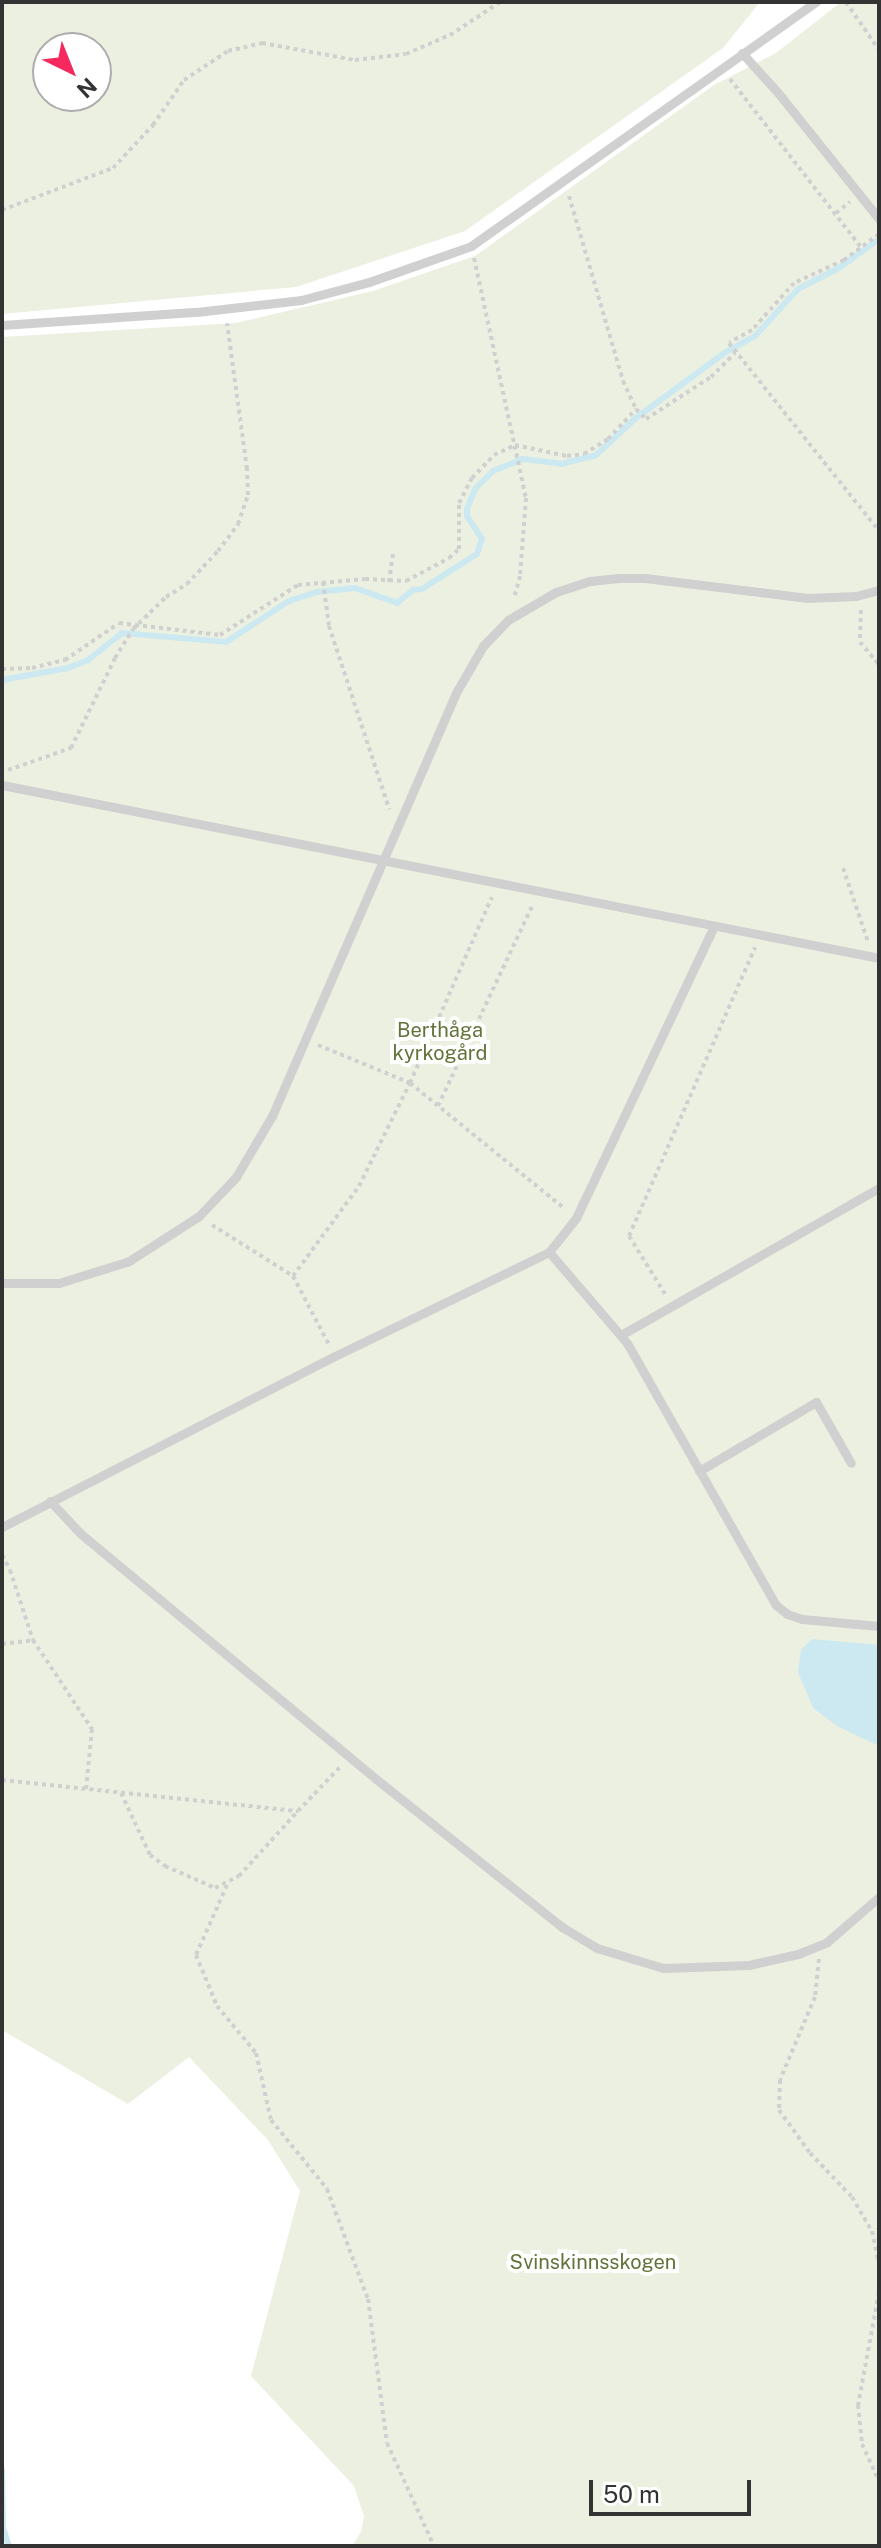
<!DOCTYPE html>
<meta charset="utf-8">
<style>
body{margin:0}
#map{position:relative;width:881px;height:2548px;overflow:hidden;background:#fff;font-family:"Public Sans",sans-serif}
div>[style]{position:absolute}
.green>*{inset:0;background:#ecf0e0}
.water>*{inset:0;background:#cce9f1}
.stream>*{height:6px;margin:-3px;padding:0 3px;transform-origin:3px;border-radius:3px;background:#cce9f1}
.path>*{height:4px;margin-top:-2px;transform-origin:0;background:repeating-linear-gradient(90deg,#d0d0d0 0 4px,transparent 0 8px)}
.service>*{height:9px;margin:-4.5px;padding:0 4.5px;transform-origin:4.5px;border-radius:4.5px;background:#d0d0d0}
span{translate:-50% -50%;white-space:nowrap;text-align:center;line-height:1.15;-webkit-text-stroke:8px #fff;paint-order:stroke}
.park-label{font-size:20px;color:#60743a}
.frame{position:absolute;inset:0;border:4px solid #333;pointer-events:none}
.north{position:absolute;left:32px;top:32px;width:80px;height:80px;box-sizing:border-box;background:#fff;border:2px solid #adadad;border-radius:50%;rotate:137deg;font-size:22px;font-weight:700;line-height:32px;text-align:center;color:#333}
.north::after{content:'';display:block;margin:auto;width:28px;height:36px;background:#f6285e;clip-path:polygon(50% 0,100% 100%,50% 72%,0 100%)}
.scale{position:absolute;left:589px;top:2480px;width:162px;height:36px;box-sizing:border-box;border:4px solid #333;border-top:0;padding-left:10px;font-size:24px;line-height:28px;white-space:nowrap;color:#333;-webkit-text-stroke:6px #fff;paint-order:stroke}
</style>
<div id="map">
<div class="green">
<i style="clip-path:polygon(evenodd,2px 2px,760px 2px,723px 48px,465px 231px,296px 287px,2px 314px,2px 2px,48px 48px,96px 48px,96px 96px,48px 96px,48px 48px)"></i>
<i style="clip-path:polygon(841px 2px,879px 2px,879px 2546px,352px 2546px,361px 2532px,364px 2516px,354px 2486px,251px 2376px,300px 2191px,268px 2140px,189px 2057px,128px 2104px,2px 2030px,2px 337px,236px 323px,373px 291px,475px 256px,714px 85px,776px 53px)"></i>
</div>
<div class="water">
<i style="clip-path:polygon(812px 1639px,879px 1645px,879px 1746px,837px 1726px,813px 1708px,798px 1672px,801px 1650px)"></i>
</div>
<div class="stream">
<i style="left:2px;top:680px;width:67px;rotate:-10.3deg"></i>
<i style="left:68px;top:668px;width:22px;rotate:-22deg"></i>
<i style="left:88px;top:660px;width:43px;rotate:-38.5deg"></i>
<i style="left:122px;top:633px;width:104px;rotate:4.9deg"></i>
<i style="left:226px;top:642px;width:75px;rotate:-33.1deg"></i>
<i style="left:289px;top:601px;width:29px;rotate:-18deg"></i>
<i style="left:317px;top:592px;width:38px;rotate:-6deg"></i>
<i style="left:355px;top:588px;width:45px;rotate:19.7deg"></i>
<i style="left:397px;top:603px;width:21px;rotate:-39deg"></i>
<i style="left:413px;top:590px;width:9px;rotate:-6deg"></i>
<i style="left:422px;top:589px;width:65px;rotate:-32.5deg"></i>
<i style="left:477px;top:554px;width:16px;rotate:-72deg"></i>
<i style="left:482px;top:539px;width:27px;rotate:-123deg"></i>
<i style="left:467px;top:516px;width:7px;rotate:-90deg"></i>
<i style="left:467px;top:509px;width:22px;rotate:-68deg"></i>
<i style="left:475px;top:489px;width:25px;rotate:-45deg"></i>
<i style="left:493px;top:471px;width:32px;rotate:-22deg"></i>
<i style="left:523px;top:459px;width:38px;rotate:7deg"></i>
<i style="left:561px;top:464px;width:36px;rotate:-14deg"></i>
<i style="left:596px;top:455px;width:54px;rotate:-42.8deg"></i>
<i style="left:636px;top:418px;width:112px;rotate:-36.3deg"></i>
<i style="left:726px;top:352px;width:33px;rotate:-29deg"></i>
<i style="left:755px;top:336px;width:64px;rotate:-47.5deg"></i>
<i style="left:798px;top:289px;width:46px;rotate:-27.1deg"></i>
<i style="left:839px;top:268px;width:49px;rotate:-35.9deg"></i>
<i style="left:2px;top:2470px;width:58px;rotate:89deg"></i>
<i style="left:3px;top:2528px;width:19px;rotate:72deg"></i>
</div>
<div class="path">
<i style="left:846px;top:2px;width:58px;rotate:55.5deg"></i>
<i style="left:730px;top:79px;width:213px;rotate:52.1deg"></i>
<i style="left:569px;top:196px;width:193px;rotate:73.7deg"></i>
<i style="left:623px;top:381px;width:31px;rotate:65deg"></i>
<i style="left:636px;top:409px;width:14px;rotate:45deg"></i>
<i style="left:646px;top:419px;width:77px;rotate:-32.9deg"></i>
<i style="left:711px;top:377px;width:34px;rotate:-45deg"></i>
<i style="left:2px;top:210px;width:119px;rotate:-20.7deg"></i>
<i style="left:113px;top:168px;width:59px;rotate:-47.1deg"></i>
<i style="left:153px;top:125px;width:55px;rotate:-55.4deg"></i>
<i style="left:184px;top:80px;width:53px;rotate:-33.4deg"></i>
<i style="left:228px;top:51px;width:35px;rotate:-13deg"></i>
<i style="left:262px;top:43px;width:95px;rotate:10.4deg"></i>
<i style="left:355px;top:60px;width:51px;rotate:-6.7deg"></i>
<i style="left:406px;top:54px;width:48px;rotate:-23.4deg"></i>
<i style="left:450px;top:35px;width:60px;rotate:-33.4deg"></i>
<i style="left:836px;top:213px;width:18px;rotate:-38deg"></i>
<i style="left:879px;top:234px;width:44px;rotate:143.4deg"></i>
<i style="left:844px;top:260px;width:55px;rotate:155.3deg"></i>
<i style="left:794px;top:283px;width:63px;rotate:131.8deg"></i>
<i style="left:752px;top:330px;width:26px;rotate:151deg"></i>
<i style="left:729px;top:343px;width:241px;rotate:51.4deg"></i>
<i style="left:474px;top:258px;width:246px;rotate:77.8deg"></i>
<i style="left:526px;top:498px;width:78px;rotate:94.4deg"></i>
<i style="left:520px;top:576px;width:23px;rotate:105deg"></i>
<i style="left:323px;top:582px;width:44px;rotate:82.2deg"></i>
<i style="left:329px;top:626px;width:193px;rotate:71.8deg"></i>
<i style="left:389px;top:582px;width:28px;rotate:-82deg"></i>
<i style="left:861px;top:610px;width:32px;rotate:92deg"></i>
<i style="left:860px;top:642px;width:30px;rotate:50deg"></i>
<i style="left:2px;top:669px;width:30px;rotate:-2deg"></i>
<i style="left:32px;top:668px;width:34px;rotate:-14deg"></i>
<i style="left:65px;top:660px;width:65px;rotate:-34.4deg"></i>
<i style="left:119px;top:623px;width:102px;rotate:6.8deg"></i>
<i style="left:220px;top:635px;width:93px;rotate:-32.7deg"></i>
<i style="left:298px;top:585px;width:67px;rotate:-5.1deg"></i>
<i style="left:365px;top:579px;width:41px;rotate:2.8deg"></i>
<i style="left:406px;top:581px;width:49px;rotate:-28.1deg"></i>
<i style="left:449px;top:558px;width:13px;rotate:-42deg"></i>
<i style="left:459px;top:549px;width:46px;rotate:-90deg"></i>
<i style="left:459px;top:503px;width:28px;rotate:-63deg"></i>
<i style="left:472px;top:478px;width:32px;rotate:-46deg"></i>
<i style="left:494px;top:455px;width:23px;rotate:-25deg"></i>
<i style="left:515px;top:445px;width:53px;rotate:11.9deg"></i>
<i style="left:567px;top:456px;width:17px;rotate:-7deg"></i>
<i style="left:584px;top:454px;width:28px;rotate:-32deg"></i>
<i style="left:608px;top:439px;width:41px;rotate:-47deg"></i>
<i style="left:8px;top:770px;width:67px;rotate:-19.2deg"></i>
<i style="left:71px;top:748px;width:100px;rotate:-63.9deg"></i>
<i style="left:115px;top:658px;width:34px;rotate:-58deg"></i>
<i style="left:133px;top:629px;width:46px;rotate:-44.1deg"></i>
<i style="left:166px;top:597px;width:25px;rotate:-32deg"></i>
<i style="left:187px;top:584px;width:45px;rotate:-46.8deg"></i>
<i style="left:218px;top:551px;width:34px;rotate:-53deg"></i>
<i style="left:238px;top:524px;width:31px;rotate:-71deg"></i>
<i style="left:248px;top:495px;width:26px;rotate:-92deg"></i>
<i style="left:247px;top:469px;width:147px;rotate:-97.8deg"></i>
<i style="left:843px;top:868px;width:78px;rotate:71.3deg"></i>
<i style="left:318px;top:1045px;width:100px;rotate:22.4deg"></i>
<i style="left:410px;top:1083px;width:200px;rotate:39.1deg"></i>
<i style="left:438px;top:1106px;width:221px;rotate:-64.8deg"></i>
<i style="left:212px;top:1225px;width:96px;rotate:32.2deg"></i>
<i style="left:293px;top:1276px;width:76px;rotate:62.4deg"></i>
<i style="left:293px;top:1276px;width:112px;rotate:-53.7deg"></i>
<i style="left:359px;top:1186px;width:115px;rotate:-63.7deg"></i>
<i style="left:410px;top:1083px;width:203px;rotate:-66.2deg"></i>
<i style="left:665px;top:1294px;width:68px;rotate:-121.8deg"></i>
<i style="left:629px;top:1236px;width:315px;rotate:-66.4deg"></i>
<i style="left:2px;top:1555px;width:17px;rotate:62deg"></i>
<i style="left:10px;top:1570px;width:74px;rotate:71.8deg"></i>
<i style="left:33px;top:1640px;width:107px;rotate:56.5deg"></i>
<i style="left:92px;top:1729px;width:60px;rotate:95.7deg"></i>
<i style="left:2px;top:1644px;width:31px;rotate:-7deg"></i>
<i style="left:2px;top:1780px;width:298px;rotate:6deg"></i>
<i style="left:298px;top:1811px;width:61px;rotate:-46.3deg"></i>
<i style="left:121px;top:1793px;width:68px;rotate:64.9deg"></i>
<i style="left:150px;top:1855px;width:19px;rotate:36deg"></i>
<i style="left:165px;top:1866px;width:55px;rotate:23.7deg"></i>
<i style="left:215px;top:1888px;width:27px;rotate:-27deg"></i>
<i style="left:239px;top:1876px;width:88px;rotate:-47.8deg"></i>
<i style="left:227px;top:1885px;width:77px;rotate:113.9deg"></i>
<i style="left:196px;top:1955px;width:55px;rotate:67.6deg"></i>
<i style="left:217px;top:2006px;width:61px;rotate:50.3deg"></i>
<i style="left:256px;top:2053px;width:69px;rotate:77.4deg"></i>
<i style="left:271px;top:2120px;width:89px;rotate:50.9deg"></i>
<i style="left:327px;top:2189px;width:117px;rotate:69.6deg"></i>
<i style="left:368px;top:2299px;width:145px;rotate:82.5deg"></i>
<i style="left:387px;top:2443px;width:113px;rotate:65.5deg"></i>
<i style="left:819px;top:1959px;width:38px;rotate:96deg"></i>
<i style="left:815px;top:1997px;width:90px;rotate:112.9deg"></i>
<i style="left:780px;top:2080px;width:30px;rotate:92deg"></i>
<i style="left:779px;top:2110px;width:53px;rotate:54.2deg"></i>
<i style="left:810px;top:2153px;width:61px;rotate:46.3deg"></i>
<i style="left:852px;top:2197px;width:39px;rotate:60deg"></i>
<i style="left:872px;top:2231px;width:34px;rotate:78deg"></i>
<i style="left:879px;top:2292px;width:115px;rotate:100.5deg"></i>
<i style="left:858px;top:2405px;width:39px;rotate:84deg"></i>
<i style="left:862px;top:2444px;width:41px;rotate:65.3deg"></i>
</div>
<div class="service">
<i style="left:742px;top:53px;width:55px;rotate:47.9deg"></i>
<i style="left:779px;top:94px;width:160px;rotate:51.3deg"></i>
<i style="left:2px;top:325px;width:203px;rotate:-3.9deg"></i>
<i style="left:205px;top:311px;width:97px;rotate:-6.5deg"></i>
<i style="left:301px;top:300px;width:70px;rotate:-14.8deg"></i>
<i style="left:369px;top:282px;width:108px;rotate:-19.4deg"></i>
<i style="left:471px;top:246px;width:423px;rotate:-35.3deg"></i>
<i style="left:2px;top:785px;width:894px;rotate:11.16deg"></i>
<i style="left:549px;top:1252px;width:120px;rotate:49.4deg"></i>
<i style="left:627px;top:1343px;width:301px;rotate:60.4deg"></i>
<i style="left:776px;top:1605px;width:14px;rotate:39deg"></i>
<i style="left:787px;top:1614px;width:16px;rotate:18deg"></i>
<i style="left:802px;top:1619px;width:77px;rotate:5.2deg"></i>
<i style="left:2px;top:1283px;width:57px"></i>
<i style="left:59px;top:1283px;width:73px;rotate:-17.4deg"></i>
<i style="left:129px;top:1261px;width:83px;rotate:-32.7deg"></i>
<i style="left:199px;top:1216px;width:54px;rotate:-46.5deg"></i>
<i style="left:236px;top:1177px;width:71px;rotate:-59.5deg"></i>
<i style="left:272px;top:1116px;width:464px;rotate:-66.5deg"></i>
<i style="left:457px;top:691px;width:52px;rotate:-60deg"></i>
<i style="left:483px;top:646px;width:36px;rotate:-46deg"></i>
<i style="left:508px;top:620px;width:56px;rotate:-30.3deg"></i>
<i style="left:556px;top:592px;width:36px;rotate:-18deg"></i>
<i style="left:590px;top:581px;width:29px;rotate:-6deg"></i>
<i style="left:619px;top:578px;width:26px"></i>
<i style="left:645px;top:578px;width:164px;rotate:7deg"></i>
<i style="left:808px;top:598px;width:48px;rotate:-2.4deg"></i>
<i style="left:856px;top:596px;width:24px;rotate:-15deg"></i>
<i style="left:621px;top:1335px;width:297px;rotate:-29.7deg"></i>
<i style="left:699px;top:1471px;width:136px;rotate:-30.5deg"></i>
<i style="left:816px;top:1402px;width:70px;rotate:60.2deg"></i>
<i style="left:50px;top:1501px;width:45px;rotate:46.8deg"></i>
<i style="left:81px;top:1534px;width:383px;rotate:39.7deg"></i>
<i style="left:376px;top:1779px;width:238px;rotate:38.5deg"></i>
<i style="left:562px;top:1927px;width:41px;rotate:31deg"></i>
<i style="left:597px;top:1948px;width:69px;rotate:16.9deg"></i>
<i style="left:663px;top:1968px;width:86px;rotate:-2deg"></i>
<i style="left:749px;top:1965px;width:50px;rotate:-12.7deg"></i>
<i style="left:798px;top:1954px;width:31px;rotate:-22deg"></i>
<i style="left:827px;top:1942px;width:69px;rotate:-40.9deg"></i>
<i style="left:2px;top:1527px;width:374px;rotate:-27.2deg"></i>
<i style="left:335px;top:1356px;width:238px;rotate:-25.9deg"></i>
<i style="left:549px;top:1252px;width:43px;rotate:-51.5deg"></i>
<i style="left:576px;top:1218px;width:323px;rotate:-64.7deg"></i>
</div>
<div class="park-label">
<span style="left:440px;top:1042px">Berthåga<br>kyrkogård</span>
<span style="left:593px;top:2262px">Svinskinnsskogen</span>
</div>
<div class="frame"></div>
<div class="north">N</div>
<div class="scale">50 m</div>
</div>
